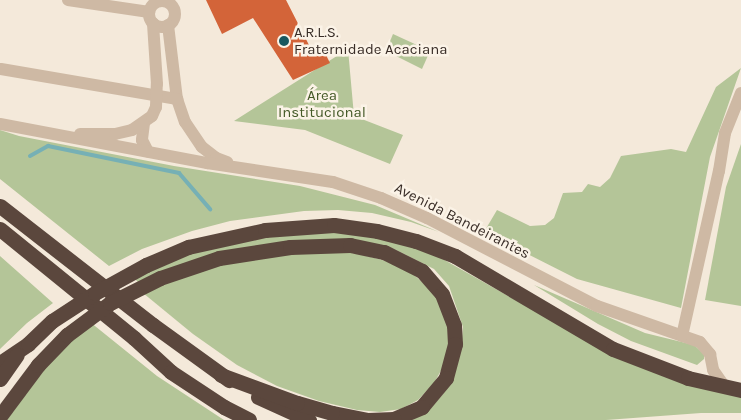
<!DOCTYPE html>
<meta charset="utf-8">
<style>
body{margin:0}
#map{position:relative;width:741px;height:420px;overflow:hidden;background:#f4e9da;font-family:Karla,sans-serif}
div>[style]{position:absolute}
.green>*{inset:0;background:#b4c598}
.stream>*{height:4px;margin:-2px;padding:0 2px;transform-origin:2px;border-radius:2px;background:#76b0b5}
.building>*{inset:0;background:#d36439}
.minor>*{height:12px;margin:-6px;padding:0 6px;transform-origin:6px;border-radius:6px;background:#ceb9a4}
.minor>.ring{margin:-6px;padding:0;box-sizing:content-box;background:none;border:12px solid #ceb9a4;border-radius:50%}
.highway>*{height:15px;margin:-7.5px;padding:0 7.5px;transform-origin:7.5px;border-radius:7.5px;background:#5b473d}
.dots>*{width:14px;height:14px;translate:-50% -50%;box-sizing:border-box;border:2px solid #fbf3e7;border-radius:50%}
span{translate:-50% -50%;white-space:nowrap;text-align:center;line-height:1.15;-webkit-text-stroke:5px #fbf3e7;paint-order:stroke}
.poi-label{font-size:15px;color:#392d27}
.left{translate:0 -50%;text-align:left}
.park-label{font-size:15px;color:#455a28}
.street-label{font-size:15px;color:#392d27}
</style>
<div id="map">
<div class="green">
<i style="clip-path:polygon(393px 34px,430px 51px,422px 69px,386px 51px)"></i>
<i style="clip-path:polygon(348px 49px,354px 116px,403px 135px,390px 164px,305px 130px,234px 121px)"></i>
<i style="clip-path:polygon(741px 68px,710px 157px,681px 308px,577px 279px,484px 232px,497px 210px,530px 226px,545px 225px,554px 218px,563px 193px,582px 192px,588px 184px,600px 187px,610px 178px,621px 156px,671px 149px,686px 152px,716px 87px)"></i>
<i style="clip-path:polygon(0 130px,19px 136px,174px 166px,300px 186px,375px 205px,439px 232px,411px 222px,372px 213px,338px 210px,304px 211px,230px 221px,192px 231px,142px 249px,109px 266px,0 179px)"></i>
<i style="clip-path:polygon(741px 144px,741px 306px,705px 300px,726px 187px)"></i>
<i style="clip-path:polygon(293px 232px,361px 233px,432px 253px,526px 306px,741px 397px,741px 413px,701px 413px,606px 420px,412px 420px,430px 409px,443px 394px,454px 373px,461px 350px,463px 327px,449px 286px,434px 269px,394px 249px,326px 239px,139px 283px,132px 276px,177px 255px)"></i>
<i style="clip-path:polygon(336px 251px,359px 254px,394px 263px,411px 272px,437px 296px,449px 327px,449px 345px,443px 367px,434px 383px,418px 400px,401px 409px,380px 412px,357px 410px,319px 401px,277px 386px,237px 365px,193px 334px,143px 293px,161px 284px,228px 261px,276px 254px)"></i>
<i style="clip-path:polygon(0 256px,53px 303px,27px 323px,0 349px)"></i>
<i style="clip-path:polygon(534px 285px,645px 333px,694px 345px,704px 354px,704px 359px,697px 365px,631px 341px,598px 324px)"></i>
<i style="clip-path:polygon(90px 322px,157px 376px,224px 420px,4px 420px,45px 364px)"></i>
</div>
<div class="stream">
<i style="left:30px;top:156px;width:21px;rotate:-29deg"></i>
<i style="left:48px;top:146px;width:134px;rotate:11.6deg"></i>
<i style="left:179px;top:173px;width:48px;rotate:49.3deg"></i>
</div>
<div class="building">
<i style="clip-path:polygon(206px 0,286px 0,310px 47px,320px 43px,330px 63px,293px 80px,253px 18px,222px 34px)"></i>
</div>
<div class="minor">
<i style="left:68px;top:0;width:82px;rotate:8.4deg"></i>
<i class="ring" style="left:149px;top:1px;width:14px;height:14px"></i>
<i style="left:168px;top:25px;width:75px;rotate:83.1deg"></i>
<i style="left:177px;top:99px;width:24px;rotate:71deg"></i>
<i style="left:185px;top:122px;width:30px;rotate:56deg"></i>
<i style="left:202px;top:147px;width:18px;rotate:38deg"></i>
<i style="left:216px;top:158px;width:12px;rotate:20deg"></i>
<i style="left:1px;top:69px;width:179px;rotate:9.7deg"></i>
<i style="left:144px;top:123px;width:17px;rotate:97deg"></i>
<i style="left:142px;top:140px;width:13px;rotate:63deg"></i>
<i style="left:0;top:124px;width:211px;rotate:10.7deg"></i>
<i style="left:207px;top:163px;width:127px;rotate:8.6deg"></i>
<i style="left:333px;top:182px;width:51px;rotate:18.4deg"></i>
<i style="left:381px;top:198px;width:50px;rotate:23.5deg"></i>
<i style="left:427px;top:218px;width:191px;rotate:27.4deg"></i>
<i style="left:597px;top:306px;width:109px;rotate:19.3deg"></i>
<i style="left:700px;top:342px;width:16px;rotate:50deg"></i>
<i style="left:710px;top:354px;width:16px;rotate:79deg"></i>
<i style="left:713px;top:370px;width:19px;rotate:55deg"></i>
<i style="left:80px;top:134px;width:35px"></i>
<i style="left:115px;top:134px;width:17px;rotate:-13deg"></i>
<i style="left:132px;top:130px;width:24px;rotate:-35deg"></i>
<i style="left:152px;top:116px;width:10px;rotate:-66deg"></i>
<i style="left:156px;top:107px;width:23px;rotate:-88deg"></i>
<i style="left:157px;top:84px;width:61px;rotate:-93.8deg"></i>
<i style="left:682px;top:336px;width:169px;rotate:-77.4deg"></i>
<i style="left:719px;top:171px;width:38px;rotate:-81deg"></i>
<i style="left:725px;top:133px;width:43px;rotate:-68.2deg"></i>
</div>
<div class="highway">
<i style="left:0;top:206px;width:194px;rotate:37.9deg"></i>
<i style="left:153px;top:325px;width:94px;rotate:35.9deg"></i>
<i style="left:0;top:229px;width:173px;rotate:39.1deg"></i>
<i style="left:134px;top:338px;width:50px;rotate:42.6deg"></i>
<i style="left:171px;top:372px;width:64px;rotate:33.4deg"></i>
<i style="left:224px;top:407px;width:28px;rotate:27deg"></i>
<i style="left:0;top:363px;width:34px;rotate:-34deg"></i>
<i style="left:28px;top:344px;width:33px;rotate:-44deg"></i>
<i style="left:52px;top:321px;width:51px;rotate:-33.1deg"></i>
<i style="left:95px;top:293px;width:58px;rotate:-28.8deg"></i>
<i style="left:146px;top:265px;width:46px;rotate:-23.2deg"></i>
<i style="left:188px;top:247px;width:79px;rotate:-12.4deg"></i>
<i style="left:265px;top:230px;width:69px;rotate:-4.1deg"></i>
<i style="left:334px;top:225px;width:43px;rotate:7.9deg"></i>
<i style="left:377px;top:231px;width:40px;rotate:14.4deg"></i>
<i style="left:416px;top:241px;width:42px;rotate:21deg"></i>
<i style="left:455px;top:256px;width:183px;rotate:30.5deg"></i>
<i style="left:613px;top:349px;width:80px;rotate:21.1deg"></i>
<i style="left:688px;top:378px;width:54px;rotate:12.8deg"></i>
<i style="left:0;top:379px;width:29px;rotate:-55deg"></i>
<i style="left:258px;top:397px;width:56px;rotate:24.3deg"></i>
<i style="left:0;top:416px;width:64px;rotate:-53.3deg"></i>
<i style="left:38px;top:365px;width:42px;rotate:-46deg"></i>
<i style="left:67px;top:335px;width:54px;rotate:-36.7deg"></i>
<i style="left:110px;top:303px;width:56px;rotate:-26.6deg"></i>
<i style="left:160px;top:278px;width:62px;rotate:-18.7deg"></i>
<i style="left:219px;top:258px;width:72px;rotate:-8.8deg"></i>
<i style="left:290px;top:247px;width:60px;rotate:-1.9deg"></i>
<i style="left:350px;top:245px;width:35px;rotate:12deg"></i>
<i style="left:384px;top:252px;width:42px;rotate:26.6deg"></i>
<i style="left:422px;top:271px;width:30px;rotate:49deg"></i>
<i style="left:442px;top:294px;width:33px;rotate:69deg"></i>
<i style="left:454px;top:325px;width:19px;rotate:87deg"></i>
<i style="left:455px;top:344px;width:35px;rotate:105deg"></i>
<i style="left:446px;top:378px;width:38px;rotate:130deg"></i>
<i style="left:422px;top:407px;width:30px;rotate:157deg"></i>
<i style="left:394px;top:419px;width:26px;rotate:178deg"></i>
<i style="left:368px;top:420px;width:37px;rotate:-169deg"></i>
<i style="left:332px;top:413px;width:36px;rotate:-164deg"></i>
<i style="left:297px;top:403px;width:81px;rotate:-159.8deg"></i>
</div>
<div class="dots">
<i style="left:284px;top:41px;background:#18575f"></i>
</div>
<div class="poi-label">
<span class="left" style="left:294px;top:41px">A.R.L.S.<br>Fraternidade Acaciana</span>
</div>
<div class="park-label">
<span style="left:322px;top:104px">Área<br>Institucional</span>
</div>
<div class="street-label">
<span style="left:462px;top:221px;rotate:27deg">Avenida Bandeirantes</span>
</div>
</div>
